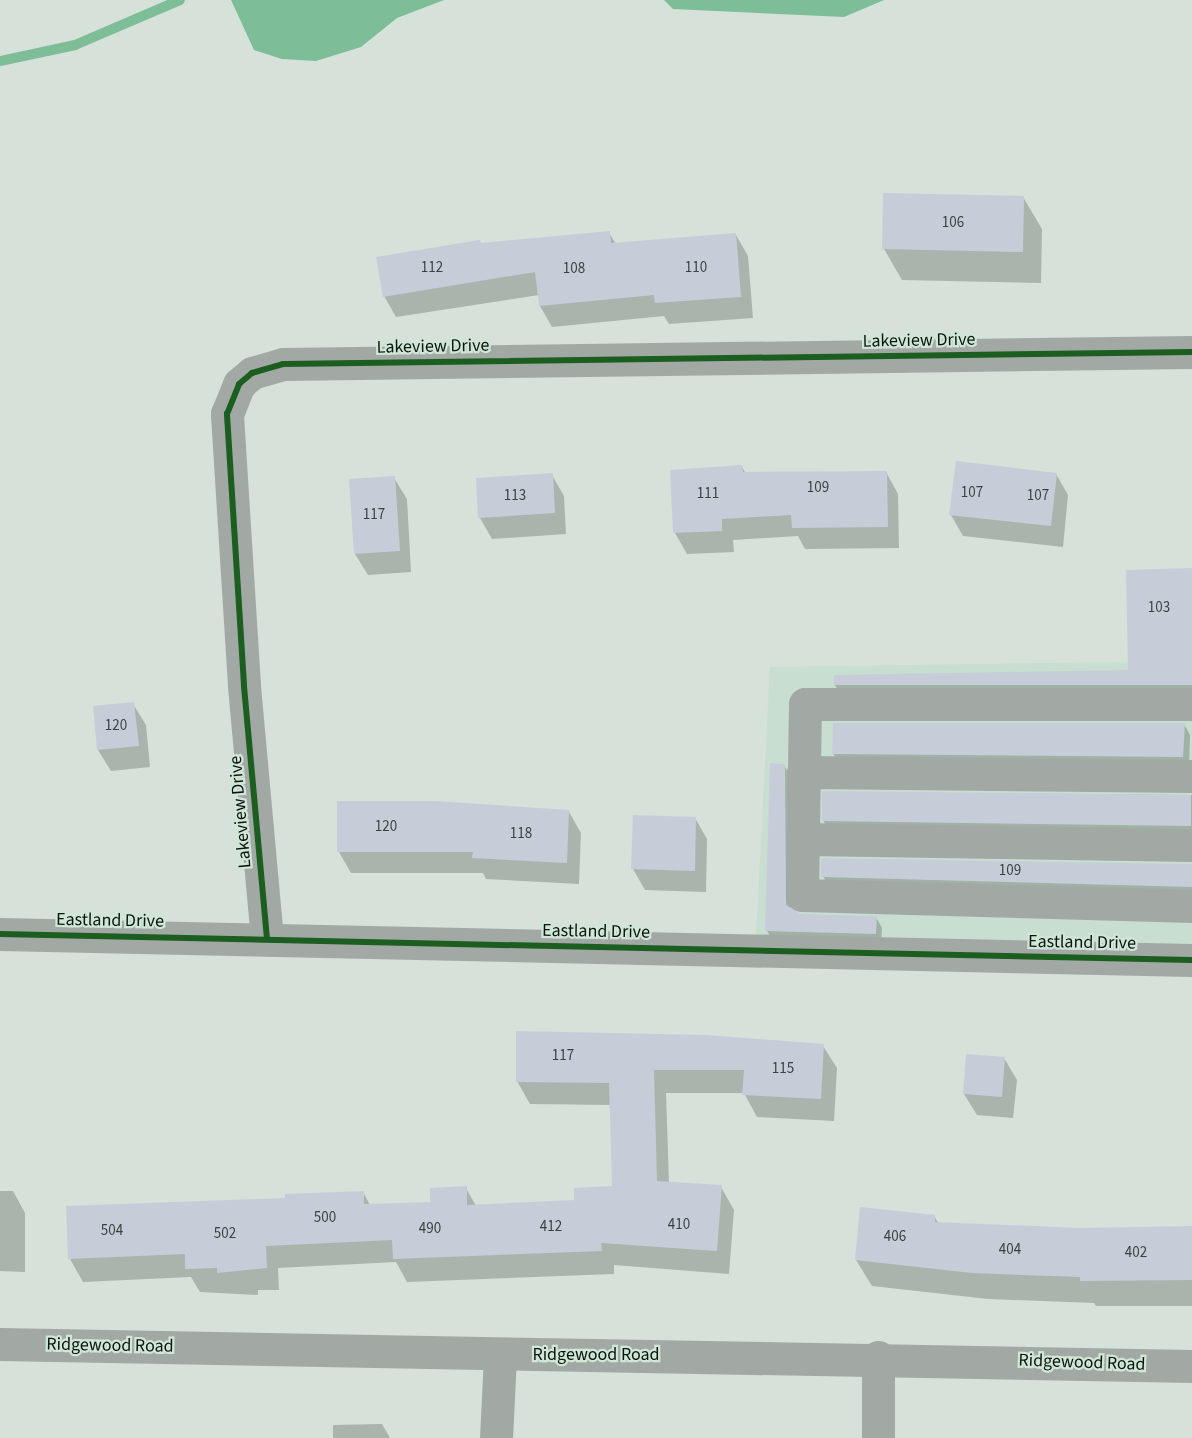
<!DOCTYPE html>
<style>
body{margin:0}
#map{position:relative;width:1192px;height:1438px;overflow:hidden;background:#d5e1d9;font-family:"Source Sans 3",sans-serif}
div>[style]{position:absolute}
.built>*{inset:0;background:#c8ded0}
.water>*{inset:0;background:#7dbd98}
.shadow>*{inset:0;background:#0003}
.stream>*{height:10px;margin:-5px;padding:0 5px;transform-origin:5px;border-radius:5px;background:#7dbd98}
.building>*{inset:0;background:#c7cdd8}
.minor>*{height:33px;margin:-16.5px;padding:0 16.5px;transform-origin:16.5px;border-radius:16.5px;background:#a2a9a4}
.cycleway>*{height:6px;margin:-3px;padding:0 3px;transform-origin:3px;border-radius:3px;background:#1b5e20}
span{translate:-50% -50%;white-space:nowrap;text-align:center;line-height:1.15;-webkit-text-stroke:4.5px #d0e6d7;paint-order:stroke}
.number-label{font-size:15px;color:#3b4241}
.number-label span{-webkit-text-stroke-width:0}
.street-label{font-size:18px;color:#0c140f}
</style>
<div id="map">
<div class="built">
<i style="clip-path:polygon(1192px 661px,1192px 946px,756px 936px,770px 667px)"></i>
</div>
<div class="water">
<i style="clip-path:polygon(231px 0,444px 0,397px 18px,361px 47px,316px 61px,282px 59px,254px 50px)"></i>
<i style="clip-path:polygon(664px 0,884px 0,844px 17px,673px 9px)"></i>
</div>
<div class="shadow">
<i style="clip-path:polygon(1023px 197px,1042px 229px,1041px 283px,902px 280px,884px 249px)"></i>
<i style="clip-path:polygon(609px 233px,616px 244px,736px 235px,748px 256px,753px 318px,669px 324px,664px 316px,552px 327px,540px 306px,539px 295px,396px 317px,384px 296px,481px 245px)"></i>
<i style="clip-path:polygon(742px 467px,746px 474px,886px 472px,898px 494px,899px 548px,805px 549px,798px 536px,733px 540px,734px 552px,687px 554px,675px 533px)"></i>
<i style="clip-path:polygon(1056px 474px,1068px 495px,1063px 547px,963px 536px,951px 515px)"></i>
<i style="clip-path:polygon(552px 475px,564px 496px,566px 534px,492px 539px,480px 518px)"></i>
<i style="clip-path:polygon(394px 478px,407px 499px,411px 572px,368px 575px,355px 554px)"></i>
<i style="clip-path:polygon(1192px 570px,1192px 712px,852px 714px,835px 685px,1130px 671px)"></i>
<i style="clip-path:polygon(133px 704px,146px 725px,150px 767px,111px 771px,98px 750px)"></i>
<i style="clip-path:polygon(1184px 724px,1190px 735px,1189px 767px,839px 764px,833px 753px)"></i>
<i style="clip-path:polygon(784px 765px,790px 776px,791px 909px,801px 915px,876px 917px,882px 928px,881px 944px,773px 941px,767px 931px)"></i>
<i style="clip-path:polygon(824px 792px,1192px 795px,1192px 836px,829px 831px,823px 820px)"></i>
<i style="clip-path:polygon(569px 812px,581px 833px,579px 884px,486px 879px,483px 873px,351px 873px,339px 852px)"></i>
<i style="clip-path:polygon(695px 818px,707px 839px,706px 892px,645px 890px,633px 869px)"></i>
<i style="clip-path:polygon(1192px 865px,1192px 899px,829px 887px,823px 876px)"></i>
<i style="clip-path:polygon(823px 1046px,837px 1068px,834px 1121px,757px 1117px,744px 1093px,666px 1093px,669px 1183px,721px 1187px,734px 1210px,729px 1274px,614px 1265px,614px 1274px,407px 1282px,396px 1262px,278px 1268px,279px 1290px,258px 1290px,258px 1295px,200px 1292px,191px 1277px,83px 1282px,70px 1259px,287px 1200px,363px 1192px,370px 1205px,431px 1203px,466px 1188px,476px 1206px,576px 1202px,613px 1188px,611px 1105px,530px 1104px,517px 1081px)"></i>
<i style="clip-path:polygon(1004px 1058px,1017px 1080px,1013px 1118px,977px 1115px,964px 1094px)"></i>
<i style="clip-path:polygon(0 1191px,13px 1191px,25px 1213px,25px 1272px,0 1271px)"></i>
<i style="clip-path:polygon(934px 1216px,939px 1224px,1080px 1229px,1192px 1227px,1192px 1306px,1096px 1306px,1094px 1303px,988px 1299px,872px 1286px,856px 1260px)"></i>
<i style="clip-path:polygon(382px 1424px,390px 1438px,333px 1438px,333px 1425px)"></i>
</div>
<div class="stream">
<i style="left:0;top:61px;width:77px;rotate:-12deg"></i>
<i style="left:75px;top:45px;width:114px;rotate:-23.2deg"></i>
</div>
<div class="building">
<i style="clip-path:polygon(883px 193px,1024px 196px,1023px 252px,882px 249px)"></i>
<i style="clip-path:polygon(610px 231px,611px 243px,736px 233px,741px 297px,655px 303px,654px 295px,539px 306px,535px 272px,383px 297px,376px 257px,480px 240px,481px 243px)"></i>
<i style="clip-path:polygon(956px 461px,1057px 473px,1051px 526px,949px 515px)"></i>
<i style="clip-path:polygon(742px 465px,743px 472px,887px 471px,888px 527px,792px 528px,791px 515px,722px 519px,722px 531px,673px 533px,670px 470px)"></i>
<i style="clip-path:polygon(553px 473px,555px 513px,478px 518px,476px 478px)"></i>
<i style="clip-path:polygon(395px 476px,400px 551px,354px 554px,349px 479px)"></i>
<i style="clip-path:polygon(1192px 568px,1192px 685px,834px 685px,834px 675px,1128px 670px,1126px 570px)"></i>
<i style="clip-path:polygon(134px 702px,139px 746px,97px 750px,93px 706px)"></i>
<i style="clip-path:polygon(833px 723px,1185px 723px,1183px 757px,832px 754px)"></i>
<i style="clip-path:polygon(770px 763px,785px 764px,786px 905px,801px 914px,877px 916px,876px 934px,765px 931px)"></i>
<i style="clip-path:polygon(822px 791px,1191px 795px,1191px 826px,822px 821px)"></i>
<i style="clip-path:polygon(337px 801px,435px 801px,569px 810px,567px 863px,472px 858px,473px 852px,337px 852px)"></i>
<i style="clip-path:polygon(633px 815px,696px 817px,695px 871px,631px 869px)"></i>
<i style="clip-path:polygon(821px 858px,1192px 864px,1192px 887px,821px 877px)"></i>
<i style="clip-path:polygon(516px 1031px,706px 1035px,824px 1044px,821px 1099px,742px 1095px,744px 1070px,654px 1070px,657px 1181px,722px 1185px,717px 1251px,601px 1243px,602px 1251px,393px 1259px,392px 1240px,266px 1246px,267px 1268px,217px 1273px,217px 1268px,185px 1269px,185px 1254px,68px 1259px,66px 1206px,285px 1198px,285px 1194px,364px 1191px,364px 1204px,430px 1202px,430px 1188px,467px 1186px,467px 1205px,574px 1200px,574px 1188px,612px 1186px,609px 1083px,516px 1082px)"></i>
<i style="clip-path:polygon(966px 1054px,1005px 1057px,1002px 1097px,963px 1094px)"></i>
<i style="clip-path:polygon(860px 1207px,935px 1215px,935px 1222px,1080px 1228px,1192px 1226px,1192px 1280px,1080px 1281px,1080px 1277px,972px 1273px,855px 1260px)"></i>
</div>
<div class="minor">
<i style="left:1192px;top:704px;width:387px;rotate:180deg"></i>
<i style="left:805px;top:704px;width:191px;rotate:90.9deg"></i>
<i style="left:802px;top:895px;width:390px;rotate:1.6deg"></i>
<i style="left:803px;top:772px;width:389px;rotate:0.6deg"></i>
<i style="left:803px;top:839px;width:389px;rotate:0.9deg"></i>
<i style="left:0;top:934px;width:1192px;rotate:1.25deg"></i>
<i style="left:267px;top:939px;width:255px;rotate:-95.2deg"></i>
<i style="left:244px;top:685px;width:272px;rotate:-93.6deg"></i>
<i style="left:227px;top:414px;width:32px;rotate:-68deg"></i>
<i style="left:239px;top:384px;width:17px;rotate:-40deg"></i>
<i style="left:252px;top:373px;width:32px;rotate:-16deg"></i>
<i style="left:283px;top:364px;width:909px;rotate:-0.76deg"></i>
<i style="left:0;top:1344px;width:1192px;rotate:1.06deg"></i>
<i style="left:496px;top:1438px;width:83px;rotate:-87.2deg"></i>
<i style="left:878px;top:1438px;width:81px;rotate:-90deg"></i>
</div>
<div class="cycleway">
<i style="left:0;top:934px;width:1192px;rotate:1.25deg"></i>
<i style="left:267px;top:939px;width:255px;rotate:-95.2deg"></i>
<i style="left:244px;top:685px;width:272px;rotate:-93.6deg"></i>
<i style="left:227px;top:414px;width:32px;rotate:-68deg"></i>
<i style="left:239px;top:384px;width:17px;rotate:-40deg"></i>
<i style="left:252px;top:373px;width:32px;rotate:-16deg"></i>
<i style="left:283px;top:364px;width:909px;rotate:-0.76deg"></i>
</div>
<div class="number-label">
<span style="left:953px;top:223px">106</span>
<span style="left:432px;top:268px">112</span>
<span style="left:696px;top:268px">110</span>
<span style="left:574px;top:269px">108</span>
<span style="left:818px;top:488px">109</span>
<span style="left:972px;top:493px">107</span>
<span style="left:708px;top:494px">111</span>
<span style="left:515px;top:496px">113</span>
<span style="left:1038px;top:496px">107</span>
<span style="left:374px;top:515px">117</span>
<span style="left:1159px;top:608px">103</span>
<span style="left:116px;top:726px">120</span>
<span style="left:386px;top:827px">120</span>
<span style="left:521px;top:834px">118</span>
<span style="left:1010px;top:871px">109</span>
<span style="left:563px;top:1056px">117</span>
<span style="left:783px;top:1069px">115</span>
<span style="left:325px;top:1218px">500</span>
<span style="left:679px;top:1225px">410</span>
<span style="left:551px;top:1227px">412</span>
<span style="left:430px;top:1229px">490</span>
<span style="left:112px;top:1231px">504</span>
<span style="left:225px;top:1234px">502</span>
<span style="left:895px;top:1237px">406</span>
<span style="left:1010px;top:1250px">404</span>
<span style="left:1136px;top:1253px">402</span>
</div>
<div class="street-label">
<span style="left:919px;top:341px;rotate:-1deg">Lakeview Drive</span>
<span style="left:433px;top:347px;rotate:-1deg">Lakeview Drive</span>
<span style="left:241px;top:812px;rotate:-95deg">Lakeview Drive</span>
<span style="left:110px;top:921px;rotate:1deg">Eastland Drive</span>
<span style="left:596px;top:932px;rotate:1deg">Eastland Drive</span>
<span style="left:1082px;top:943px;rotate:1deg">Eastland Drive</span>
<span style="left:110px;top:1346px;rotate:1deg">Ridgewood Road</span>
<span style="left:596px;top:1355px">Ridgewood Road</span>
<span style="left:1082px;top:1363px;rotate:2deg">Ridgewood Road</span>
</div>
</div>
